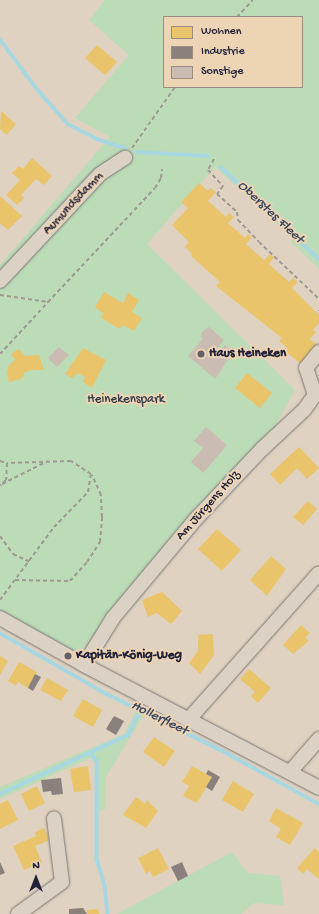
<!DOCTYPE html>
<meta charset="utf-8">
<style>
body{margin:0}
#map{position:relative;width:319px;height:914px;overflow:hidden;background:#dfd2c1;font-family:"Gochi Hand",sans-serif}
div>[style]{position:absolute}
.green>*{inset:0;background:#bcdbb7}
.homes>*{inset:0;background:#e9c46a}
.industry>*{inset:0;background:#8a817c}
.stream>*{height:3.5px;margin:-1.75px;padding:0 1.75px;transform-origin:1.75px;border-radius:1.75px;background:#a7d8e1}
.building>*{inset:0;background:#cbbcb3}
.path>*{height:2px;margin-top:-1px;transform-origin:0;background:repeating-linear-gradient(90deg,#9f9993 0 4px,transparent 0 7px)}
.roads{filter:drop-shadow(0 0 1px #7b7673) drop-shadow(0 0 1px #7b7673)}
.minor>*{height:14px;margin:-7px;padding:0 7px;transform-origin:7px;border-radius:7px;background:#dbd1c5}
.dots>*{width:11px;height:11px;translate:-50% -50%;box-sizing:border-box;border:2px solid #ecd4b4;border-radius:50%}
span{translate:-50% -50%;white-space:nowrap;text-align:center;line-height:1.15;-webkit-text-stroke:4px #ecd4b4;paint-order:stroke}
.street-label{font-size:13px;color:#22223b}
.poi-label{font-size:13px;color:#22223b;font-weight:700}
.left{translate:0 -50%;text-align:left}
.park-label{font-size:13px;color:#353f4c}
.water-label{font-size:14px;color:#38475f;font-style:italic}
.legend{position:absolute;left:163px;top:16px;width:140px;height:72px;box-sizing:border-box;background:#ecd4b4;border:1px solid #9b8d84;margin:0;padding:5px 7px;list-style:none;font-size:12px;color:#22223b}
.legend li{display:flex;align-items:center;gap:8px;height:20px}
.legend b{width:20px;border:1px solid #9b8d84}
.north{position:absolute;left:16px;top:858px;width:40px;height:40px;-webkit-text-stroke:3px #ecd4b4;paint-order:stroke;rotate:0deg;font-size:11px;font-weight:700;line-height:16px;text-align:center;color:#22223b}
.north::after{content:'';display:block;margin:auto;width:14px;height:18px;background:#22223b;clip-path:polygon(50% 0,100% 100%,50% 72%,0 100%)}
</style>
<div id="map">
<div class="green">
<i style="clip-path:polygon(evenodd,105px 0,319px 0,319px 269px,291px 242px,293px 238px,215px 167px,147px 244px,295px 390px,273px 430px,235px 471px,194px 509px,79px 654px,0 612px,0 265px,110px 137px,75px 118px,129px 55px,89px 20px,105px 0,164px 17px,302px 17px,302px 87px,164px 87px,164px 17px)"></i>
<i style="clip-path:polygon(137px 709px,145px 713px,106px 777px,105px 810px,95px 811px,95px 764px,91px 758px,0 799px,0 787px,124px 734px)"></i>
<i style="clip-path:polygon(232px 852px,248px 873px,280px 876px,284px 905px,254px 903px,241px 914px,117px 914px)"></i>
</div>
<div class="homes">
<i style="clip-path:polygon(97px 45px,117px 62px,105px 75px,85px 58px)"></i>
<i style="clip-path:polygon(1px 111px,16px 124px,7px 135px,0 129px)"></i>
<i style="clip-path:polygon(32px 158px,52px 176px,44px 185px,36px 179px,21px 195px,24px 198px,17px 205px,6px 195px,20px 180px,12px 173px,19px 166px,23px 169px)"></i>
<i style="clip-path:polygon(199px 183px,208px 191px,211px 188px,216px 192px,208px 201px,226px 217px,229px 213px,234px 217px,228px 223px,245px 238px,248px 234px,252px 237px,246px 244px,264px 260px,270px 254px,274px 257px,269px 264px,289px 282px,293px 278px,298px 282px,292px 288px,319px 315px,319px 323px,313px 330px,316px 332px,310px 339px,317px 345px,301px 364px,286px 352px,288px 349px,279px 341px,282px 338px,216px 286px,220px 282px,191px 256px,192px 254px,185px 247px,189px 242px,172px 225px,188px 208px,181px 202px)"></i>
<i style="clip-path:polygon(0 196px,22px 216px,8px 230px,0 223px)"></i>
<i style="clip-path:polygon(104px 292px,123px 303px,128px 293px,139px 300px,132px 312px,142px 318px,134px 331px,123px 325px,120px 329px,101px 318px,103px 313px,95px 307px)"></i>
<i style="clip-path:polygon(83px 348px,106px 360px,92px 388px,83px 382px,85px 377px,78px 373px,72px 378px,65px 374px)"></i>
<i style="clip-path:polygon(19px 349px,25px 356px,39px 355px,44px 370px,31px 370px,24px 373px,23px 378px,9px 382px,7px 373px,9px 365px,15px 360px,11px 354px)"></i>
<i style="clip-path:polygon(247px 373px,272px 393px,260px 408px,235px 388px)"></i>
<i style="clip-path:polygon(299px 447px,319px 468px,307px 479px,297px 468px,280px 485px,270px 474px)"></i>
<i style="clip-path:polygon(308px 501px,317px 509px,303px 525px,293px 517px)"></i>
<i style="clip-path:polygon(217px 529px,241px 550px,222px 571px,198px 549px)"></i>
<i style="clip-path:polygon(271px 556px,286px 569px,267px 596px,250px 580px)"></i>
<i style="clip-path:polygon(162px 592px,182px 611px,171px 624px,157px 613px,148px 617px,142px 600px)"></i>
<i style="clip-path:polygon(301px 625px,310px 633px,305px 638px,309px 641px,293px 654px,283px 645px)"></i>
<i style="clip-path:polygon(213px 634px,214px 655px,200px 674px,189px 663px,198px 651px,198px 635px)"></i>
<i style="clip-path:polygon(0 656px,8px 661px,0 675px)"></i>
<i style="clip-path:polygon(19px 662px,37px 672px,28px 688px,18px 682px,16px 686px,8px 681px)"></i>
<i style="clip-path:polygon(249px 669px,271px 688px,258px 703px,251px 696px,255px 692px,240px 679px)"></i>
<i style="clip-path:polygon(47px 678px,68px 690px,61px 701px,40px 690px)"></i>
<i style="clip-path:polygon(83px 699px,102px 710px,93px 727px,73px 716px)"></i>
<i style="clip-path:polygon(154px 737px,175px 751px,164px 767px,143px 752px)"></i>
<i style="clip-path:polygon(88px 766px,91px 790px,74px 792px,70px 769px)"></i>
<i style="clip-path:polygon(192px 766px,212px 777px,197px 803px,183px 796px,189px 786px,182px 782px)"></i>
<i style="clip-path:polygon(233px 781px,254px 794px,243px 812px,222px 800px)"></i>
<i style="clip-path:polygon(37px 786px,45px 803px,29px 811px,21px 794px)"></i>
<i style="clip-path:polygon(136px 797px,145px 804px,147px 800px,158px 811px,146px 828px,123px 815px)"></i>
<i style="clip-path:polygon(8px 800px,18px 820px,0 829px,0 804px)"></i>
<i style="clip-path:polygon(276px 808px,303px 823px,290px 845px,276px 837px,281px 829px,269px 821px)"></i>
<i style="clip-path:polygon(44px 828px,50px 840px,35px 846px,42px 862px,24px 870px,13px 846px,36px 836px,35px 832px)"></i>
<i style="clip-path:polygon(158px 848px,169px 869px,153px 877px,150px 871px,146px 874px,138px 858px)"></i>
<i style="clip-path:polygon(315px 848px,319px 852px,319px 879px,307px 869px,303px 874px,297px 868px)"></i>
<i style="clip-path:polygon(98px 909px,99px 914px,87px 914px,87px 910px)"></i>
</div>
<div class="industry">
<i style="clip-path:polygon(35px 674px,41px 677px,33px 691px,28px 688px)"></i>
<i style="clip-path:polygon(114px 716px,124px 721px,116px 735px,106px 729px)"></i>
<i style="clip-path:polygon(208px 770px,220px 777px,212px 791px,206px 787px,212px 777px,206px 774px)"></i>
<i style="clip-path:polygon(61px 778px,63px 794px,52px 795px,51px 791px,43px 792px,41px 780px)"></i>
<i style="clip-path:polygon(0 862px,5px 873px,0 875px)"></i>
<i style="clip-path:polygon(182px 862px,188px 876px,178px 881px,171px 867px)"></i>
<i style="clip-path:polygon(83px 908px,87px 914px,69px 914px,69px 909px)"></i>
</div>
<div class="stream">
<i style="left:0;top:39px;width:62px;rotate:53.5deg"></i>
<i style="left:37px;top:89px;width:47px;rotate:48.5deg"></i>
<i style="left:68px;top:124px;width:33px;rotate:27deg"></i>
<i style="left:97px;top:139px;width:29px;rotate:18deg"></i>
<i style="left:137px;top:152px;width:71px;rotate:3.2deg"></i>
<i style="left:221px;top:167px;width:134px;rotate:43.2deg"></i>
<i style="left:0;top:633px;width:123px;rotate:29.7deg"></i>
<i style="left:107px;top:694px;width:129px;rotate:26.2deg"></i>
<i style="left:223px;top:751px;width:110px;rotate:28.9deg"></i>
<i style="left:91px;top:753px;width:10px;rotate:53deg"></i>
<i style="left:97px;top:761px;width:98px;rotate:90deg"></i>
<i style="left:97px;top:859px;width:28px;rotate:73deg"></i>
<i style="left:105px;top:886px;width:28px;rotate:84deg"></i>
<i style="left:0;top:794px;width:141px;rotate:-24.7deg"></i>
<i style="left:128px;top:735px;width:28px;rotate:-63deg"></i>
</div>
<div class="building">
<i style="clip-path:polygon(209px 327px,224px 340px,210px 357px,214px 358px,225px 345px,233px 351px,231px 356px,234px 358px,230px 357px,215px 379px,188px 356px,203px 339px,201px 337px,202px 332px)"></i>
<i style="clip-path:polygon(59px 347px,69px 355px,57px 367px,48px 358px)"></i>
<i style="clip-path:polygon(206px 427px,227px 445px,203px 473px,191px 462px,203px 448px,194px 441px)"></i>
</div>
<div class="path">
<i style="left:237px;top:17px;width:23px;rotate:-47deg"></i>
<i style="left:132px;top:148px;width:75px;rotate:-54.8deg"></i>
<i style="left:214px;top:159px;width:13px;rotate:119deg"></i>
<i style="left:208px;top:170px;width:22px;rotate:47deg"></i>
<i style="left:223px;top:186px;width:10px;rotate:127deg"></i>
<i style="left:217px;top:194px;width:27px;rotate:42deg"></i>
<i style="left:237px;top:212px;width:8px;rotate:83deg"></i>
<i style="left:238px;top:220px;width:30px;rotate:46deg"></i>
<i style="left:259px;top:242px;width:83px;rotate:43.5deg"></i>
<i style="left:0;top:295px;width:49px;rotate:8.3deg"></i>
<i style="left:48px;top:302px;width:156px;rotate:-46.8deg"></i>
<i style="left:155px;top:188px;width:12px;rotate:-59deg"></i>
<i style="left:161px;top:178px;width:9px;rotate:-84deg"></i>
<i style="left:319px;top:310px;width:1px;rotate:90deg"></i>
<i style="left:0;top:354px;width:71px;rotate:-47.3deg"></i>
<i style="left:0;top:461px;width:7px;rotate:16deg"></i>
<i style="left:7px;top:463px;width:17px;rotate:93deg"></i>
<i style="left:6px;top:480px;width:8px;rotate:135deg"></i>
<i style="left:2px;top:484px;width:51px;rotate:-26.6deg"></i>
<i style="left:0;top:536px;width:22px;rotate:54deg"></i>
<i style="left:13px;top:554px;width:19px;rotate:25deg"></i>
<i style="left:15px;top:580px;width:55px;rotate:1deg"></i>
<i style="left:70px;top:581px;width:25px;rotate:-48deg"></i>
<i style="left:87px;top:562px;width:24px;rotate:-57deg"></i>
<i style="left:100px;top:542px;width:25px;rotate:-85deg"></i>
<i style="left:102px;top:517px;width:22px;rotate:-93deg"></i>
<i style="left:101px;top:495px;width:22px;rotate:-114deg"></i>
<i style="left:0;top:600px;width:91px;rotate:-53.5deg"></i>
<i style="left:54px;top:527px;width:49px;rotate:-45.8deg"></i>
<i style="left:88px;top:492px;width:18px;rotate:-81deg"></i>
<i style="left:91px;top:474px;width:24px;rotate:-147deg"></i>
<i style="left:71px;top:461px;width:64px;rotate:178.2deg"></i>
</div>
<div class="roads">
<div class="minor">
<i style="left:0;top:281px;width:146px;rotate:-46.9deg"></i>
<i style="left:100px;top:174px;width:30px;rotate:-33deg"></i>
<i style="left:0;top:618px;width:96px;rotate:29.2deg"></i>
<i style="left:84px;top:665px;width:265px;rotate:27.6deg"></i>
<i style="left:84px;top:665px;width:55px;rotate:-58.3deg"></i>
<i style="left:113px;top:618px;width:128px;rotate:-50.1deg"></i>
<i style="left:195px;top:520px;width:98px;rotate:-46.7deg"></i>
<i style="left:262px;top:449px;width:57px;rotate:-42.9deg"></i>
<i style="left:304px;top:410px;width:19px;rotate:-54deg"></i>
<i style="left:315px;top:395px;width:28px;rotate:-108deg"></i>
<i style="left:306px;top:368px;width:21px;rotate:-51deg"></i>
<i style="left:189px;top:719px;width:195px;rotate:-48.3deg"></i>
<i style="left:290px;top:772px;width:44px;rotate:-48.7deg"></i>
<i style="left:18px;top:914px;width:54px;rotate:-36deg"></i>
<i style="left:62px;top:882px;width:64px;rotate:-97.2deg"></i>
</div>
</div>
<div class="dots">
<i style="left:201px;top:354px;background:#64606a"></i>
<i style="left:68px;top:656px;background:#64606a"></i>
</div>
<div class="street-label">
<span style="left:74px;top:204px;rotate:-47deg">Aumundsdamm</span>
<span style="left:209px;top:506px;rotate:-48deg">Am Jürgens Holz</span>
</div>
<div class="poi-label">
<span class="left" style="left:209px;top:354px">Haus Heineken</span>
<span class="left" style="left:76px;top:656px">Kapitän-König-Weg</span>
</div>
<div class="park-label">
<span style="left:126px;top:400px">Heinekenspark</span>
</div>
<div class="water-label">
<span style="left:270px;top:213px;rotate:43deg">Oberstes Fleet</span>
<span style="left:159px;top:719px;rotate:26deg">Hollerfleet</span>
</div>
<ul class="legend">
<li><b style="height:11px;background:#e9c46a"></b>Wohnen</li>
<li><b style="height:11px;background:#8a817c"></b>Industrie</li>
<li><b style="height:11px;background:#cbbcb3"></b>Sonstige</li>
</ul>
<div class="north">N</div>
</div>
